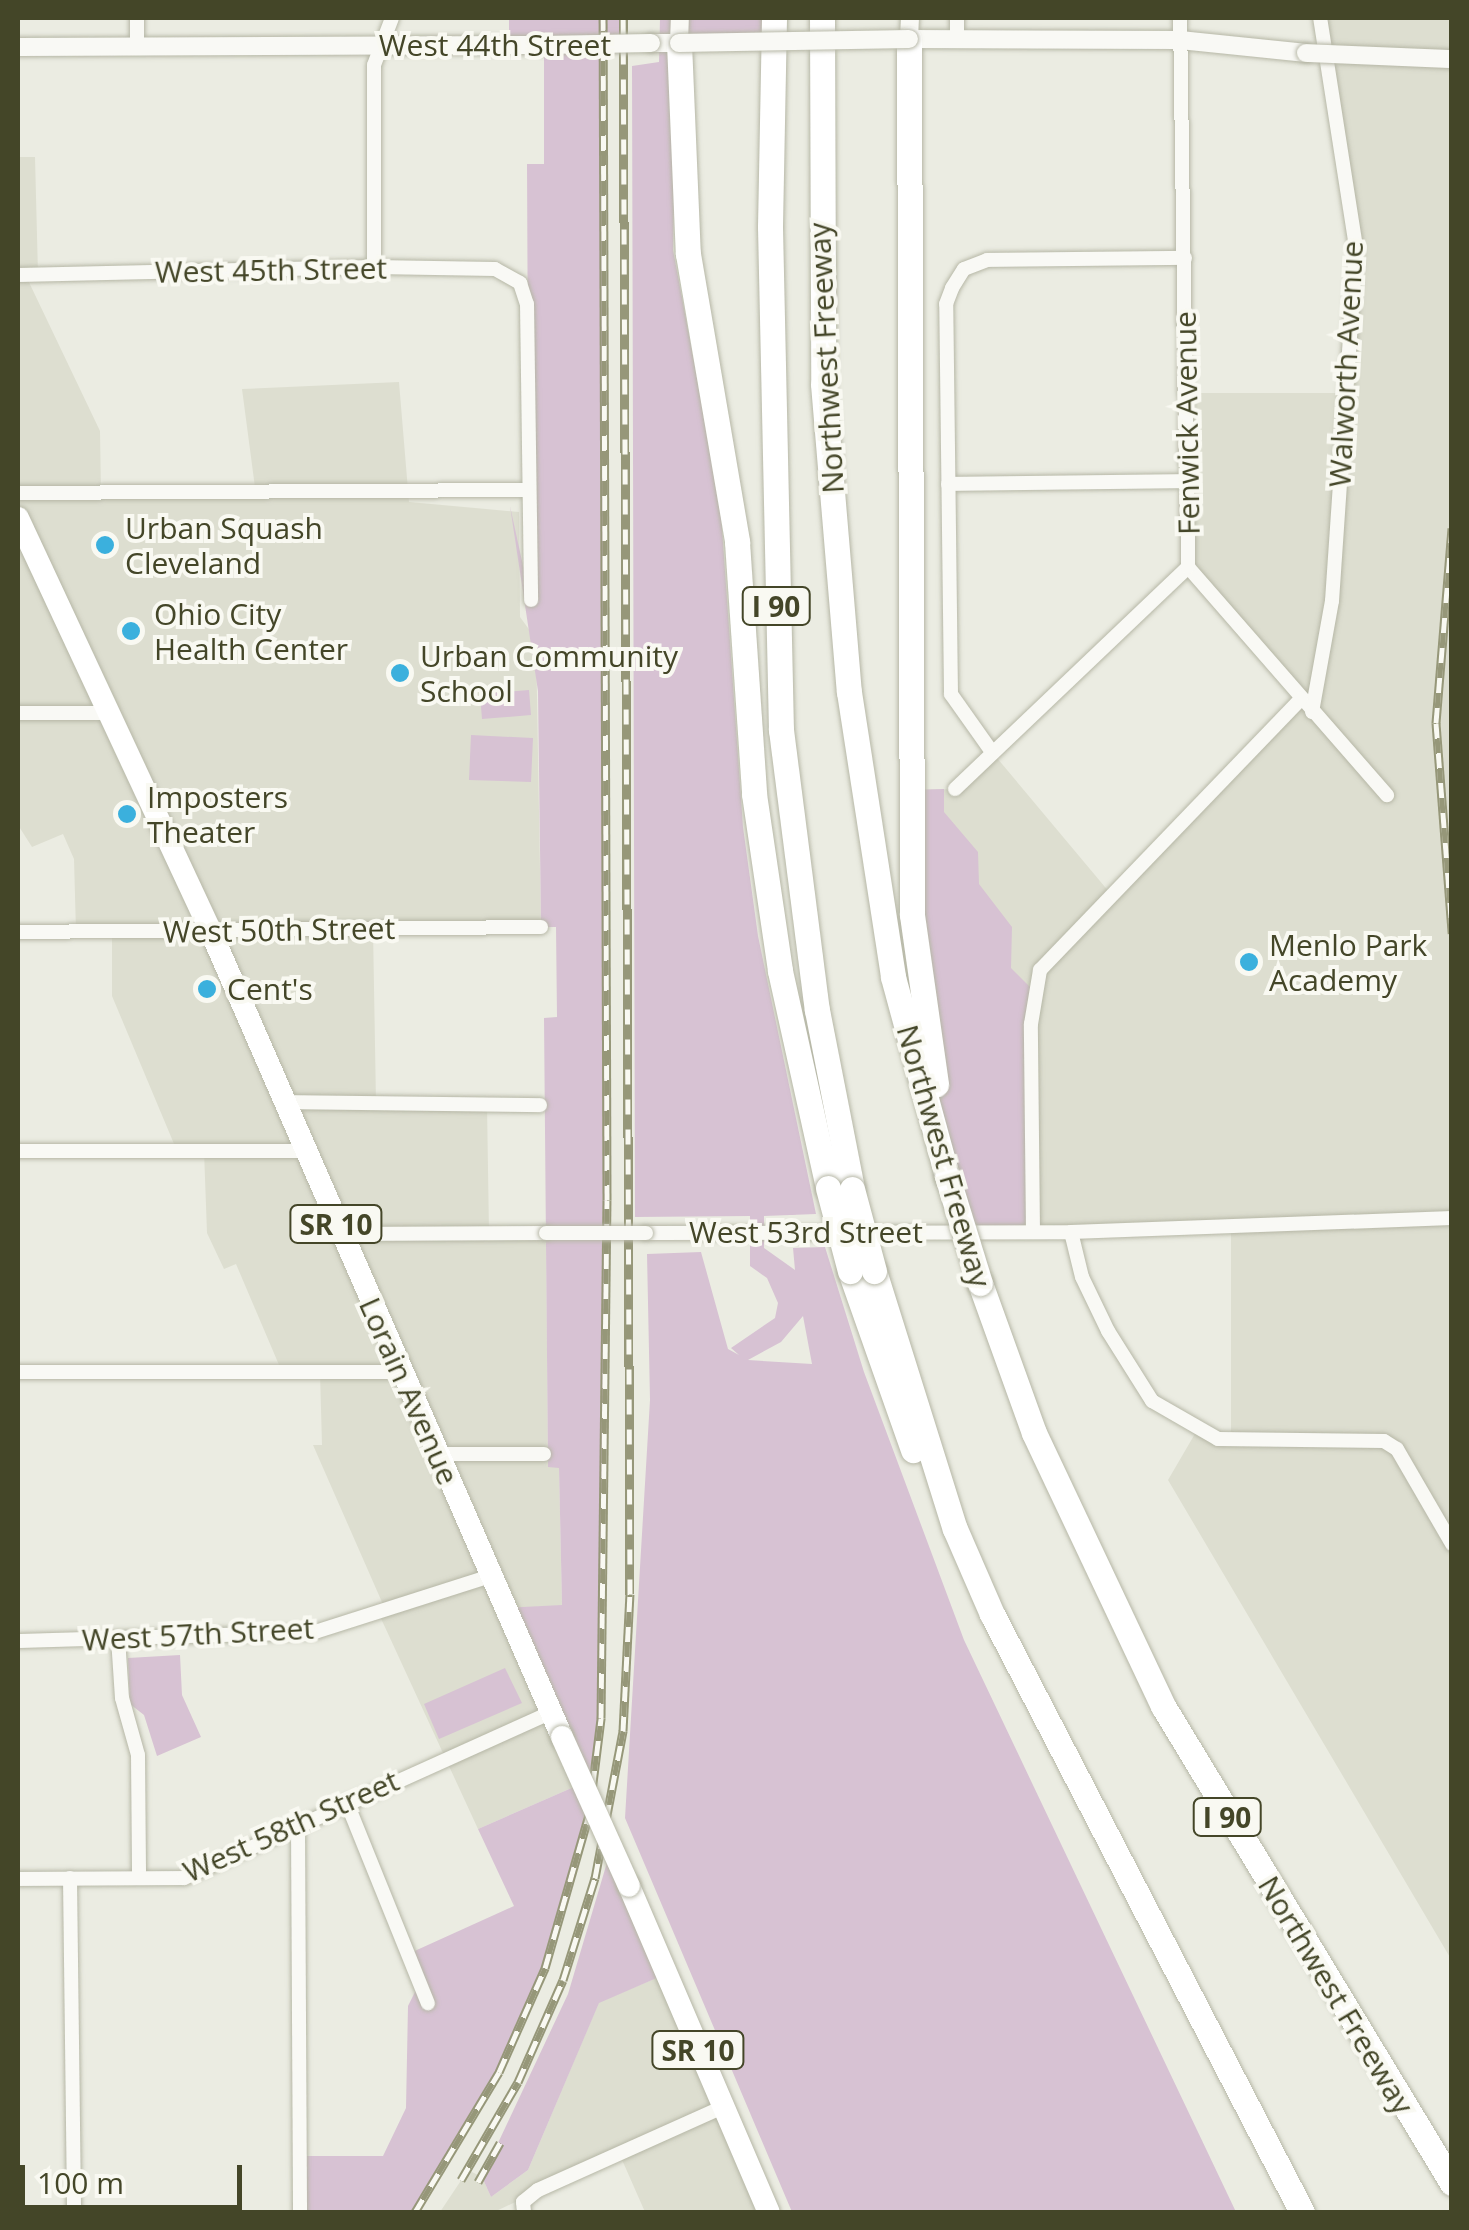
<!DOCTYPE html>
<style>
body{margin:0}
#map{position:relative;width:1469px;height:2230px;overflow:hidden;background:#ebece2;font-family:"Open Sans",sans-serif}
div>[style]{position:absolute}
.built>*{inset:0;background:#ddded0}
.green>*{inset:0;background:#d7c2d3}
.roads{filter:drop-shadow(0 0 2px #b6b7a6) drop-shadow(0 0 2px #b6b7a6)}
.minor>*{height:14px;margin:-7px;padding:0 7px;transform-origin:7px;border-radius:7px;background:#f9f9f5}
.tertiary>*{height:18px;margin:-9px;padding:0 9px;transform-origin:9px;border-radius:9px;background:#f9f9f5}
.primary>*{height:22px;margin:-11px;padding:0 11px;transform-origin:11px;border-radius:11px;background:#fff}
.motorway>*{height:25px;margin:-12.5px;padding:0 12.5px;transform-origin:12.5px;border-radius:12.5px;background:#fff}
.rail>*{height:9px;margin-top:-4.5px;transform-origin:0;background:repeating-linear-gradient(90deg,#f9f9f2 0 15px,#969779 0 30px);box-sizing:border-box;border-block:2px solid #969779}
.bridges{filter:drop-shadow(0 0 2px #b6b7a6) drop-shadow(0 0 2px #b6b7a6)}
.minor-bridge>*{height:14px;margin:-7px;padding:0 7px;transform-origin:7px;border-radius:7px;background:#f9f9f5}
.tertiary-bridge>*{height:18px;margin:-9px;padding:0 9px;transform-origin:9px;border-radius:9px;background:#f9f9f5}
.primary-bridge>*{height:22px;margin:-11px;padding:0 11px;transform-origin:11px;border-radius:11px;background:#fff}
.motorway-bridge>*{height:25px;margin:-12.5px;padding:0 12.5px;transform-origin:12.5px;border-radius:12.5px;background:#fff}
.dots>*{width:28px;height:28px;translate:-50% -50%;box-sizing:border-box;border:5px solid #f9f9f2;border-radius:50%}
span{translate:-50% -50%;white-space:nowrap;text-align:center;line-height:1.15;-webkit-text-stroke:8px #f9f9f2;paint-order:stroke}
.shield-label span{padding:2px 8px;background:#f9f9f2;border:2px solid;border-radius:8px;-webkit-text-stroke-width:0}
.shield-label{font-size:28px;color:#444628;font-weight:700}
.street-label{font-size:30px;color:#444628}
.poi-label{font-size:30px;color:#444628}
.left{translate:0 -50%;text-align:left}
.frame{position:absolute;inset:0;border:20px solid #444628;pointer-events:none}
.scale{position:absolute;left:20px;top:2165px;width:222px;height:45px;box-sizing:border-box;border:5px solid #444628;border-top:0;padding-left:12px;font-size:30px;line-height:35px;white-space:nowrap;color:#444628;-webkit-text-stroke:8px #f9f9f2;paint-order:stroke}
</style>
<div id="map">
<div class="built">
<i style="clip-path:polygon(1320px 18px,1451px 18px,1451px 1959px,1168px 1480px,1196px 1432px,1231px 1440px,1231px 1226px,1033px 1232px,911px 870px,910px 790px,955px 789px,992px 752px,1110px 893px,1301px 699px,1188px 567px,1188px 393px,1343px 393px,1356px 247px)"></i>
<i style="clip-path:polygon(18px 157px,35px 157px,38px 274px,26px 276px,100px 431px,101px 495px,256px 495px,242px 389px,399px 382px,409px 502px,519px 512px,520px 617px,536px 639px,541px 927px,373px 929px,376px 1102px,487px 1105px,489px 1233px,546px 1233px,548px 1466px,559px 1467px,562px 1606px,506px 1608px,583px 1783px,478px 1829px,378px 1612px,385px 1609px,313px 1445px,322px 1445px,320px 1373px,282px 1372px,236px 1264px,224px 1269px,207px 1233px,204px 1151px,177px 1151px,112px 996px,112px 932px,76px 932px,74px 859px,63px 834px,32px 847px,18px 825px)"></i>
<i style="clip-path:polygon(666px 1974px,769px 2212px,645px 2212px,619px 2153px,494px 2212px,440px 2212px,468px 2170px,482px 2177px,491px 2197px,528px 2170px,599px 2002px)"></i>
</div>
<div class="green">
<i style="clip-path:polygon(509px 18px,623px 18px,623px 44px,603px 45px,607px 1200px,601px 1718px,589px 1815px,572px 1888px,530px 2005px,475px 2115px,415px 2212px,300px 2212px,300px 2156px,383px 2156px,406px 2108px,408px 2006px,420px 1982px,408px 1954px,514px 1906px,478px 1829px,583px 1783px,505px 1608px,562px 1605px,559px 1468px,548px 1467px,544px 1018px,557px 1017px,556px 927px,541px 927px,538px 691px,510px 506px,529px 593px,527px 164px,544px 164px,544px 46px,509px 45px)"></i>
<i style="clip-path:polygon(evenodd,660px 18px,677px 18px,673px 250px,720px 500px,743px 827px,758px 936px,816px 1214px,764px 1216px,764px 1248px,795px 1270px,793px 1248px,825px 1247px,864px 1372px,964px 1640px,1236px 2212px,792px 2212px,625px 1818px,650px 1400px,647px 1254px,701px 1252px,728px 1349px,739px 1355px,731px 1348px,775px 1318px,778px 1303px,767px 1278px,750px 1266px,750px 1216px,635px 1217px,632px 66px,659px 62px,660px 18px,803px 1316px,812px 1364px,748px 1360px,781px 1342px,803px 1316px)"></i>
<i style="clip-path:polygon(680px 18px,774px 18px,773px 42px,679px 43px)"></i>
<i style="clip-path:polygon(529px 690px,531px 715px,482px 719px,480px 694px)"></i>
<i style="clip-path:polygon(471px 735px,533px 738px,531px 782px,469px 780px)"></i>
<i style="clip-path:polygon(944px 789px,944px 812px,978px 852px,979px 884px,1012px 927px,1011px 968px,1032px 989px,1033px 1232px,964px 1231px,944px 1164px,910px 790px)"></i>
<i style="clip-path:polygon(180px 1655px,182px 1695px,201px 1737px,157px 1756px,144px 1715px,130px 1704px,128px 1658px)"></i>
<i style="clip-path:polygon(505px 1668px,522px 1703px,439px 1739px,424px 1704px)"></i>
<i style="clip-path:polygon(611px 1849px,666px 1974px,599px 2003px,528px 2170px,491px 2197px,482px 2177px,568px 1994px)"></i>
</div>
<div class="roads">
<div class="minor">
<i style="left:137px;top:18px;width:30px;rotate:90deg"></i>
<i style="left:957px;top:39px;width:21px;rotate:-90deg"></i>
<i style="left:374px;top:267px;width:202px;rotate:-90deg"></i>
<i style="left:374px;top:65px;width:50px;rotate:-69deg"></i>
<i style="left:18px;top:275px;width:356px;rotate:-1.3deg"></i>
<i style="left:374px;top:267px;width:121px;rotate:0.9deg"></i>
<i style="left:495px;top:269px;width:29px;rotate:29deg"></i>
<i style="left:520px;top:283px;width:22px;rotate:72deg"></i>
<i style="left:527px;top:304px;width:296px;rotate:89.2deg"></i>
<i style="left:948px;top:484px;width:240px;rotate:-0.7deg"></i>
<i style="left:18px;top:493px;width:511px;rotate:-0.34deg"></i>
<i style="left:1188px;top:567px;width:303px;rotate:48.9deg"></i>
<i style="left:1312px;top:712px;width:113px;rotate:-79.8deg"></i>
<i style="left:1332px;top:601px;width:355px;rotate:-86.1deg"></i>
<i style="left:1356px;top:247px;width:232px;rotate:-98.9deg"></i>
<i style="left:18px;top:713px;width:90px"></i>
<i style="left:992px;top:752px;width:71px;rotate:-125.3deg"></i>
<i style="left:951px;top:694px;width:390px;rotate:-90.7deg"></i>
<i style="left:946px;top:304px;width:17px;rotate:-69deg"></i>
<i style="left:952px;top:288px;width:22px;rotate:-58deg"></i>
<i style="left:964px;top:269px;width:25px;rotate:-21deg"></i>
<i style="left:987px;top:260px;width:198px;rotate:-0.6deg"></i>
<i style="left:955px;top:789px;width:322px;rotate:-43.6deg"></i>
<i style="left:1188px;top:567px;width:549px;rotate:-90.83deg"></i>
<i style="left:18px;top:932px;width:523px;rotate:-0.55deg"></i>
<i style="left:286px;top:1102px;width:254px;rotate:0.7deg"></i>
<i style="left:18px;top:1151px;width:285px"></i>
<i style="left:1033px;top:1232px;width:208px;rotate:-90.6deg"></i>
<i style="left:1031px;top:1024px;width:55px;rotate:-80.5deg"></i>
<i style="left:1040px;top:970px;width:376px;rotate:-46.1deg"></i>
<i style="left:1071px;top:1232px;width:46px;rotate:76.3deg"></i>
<i style="left:1082px;top:1277px;width:60px;rotate:64.3deg"></i>
<i style="left:1108px;top:1331px;width:83px;rotate:57.8deg"></i>
<i style="left:1152px;top:1401px;width:76px;rotate:29.9deg"></i>
<i style="left:1218px;top:1439px;width:166px;rotate:0.7deg"></i>
<i style="left:1384px;top:1441px;width:15px;rotate:32deg"></i>
<i style="left:1397px;top:1449px;width:110px;rotate:59.9deg"></i>
<i style="left:646px;top:1233px;width:425px;rotate:-0.1deg"></i>
<i style="left:1071px;top:1232px;width:381px;rotate:-2.1deg"></i>
<i style="left:341px;top:1234px;width:205px;rotate:-0.3deg"></i>
<i style="left:18px;top:1372px;width:380px"></i>
<i style="left:438px;top:1454px;width:106px"></i>
<i style="left:118px;top:1638px;width:60px;rotate:86.2deg"></i>
<i style="left:122px;top:1698px;width:59px;rotate:74.3deg"></i>
<i style="left:138px;top:1755px;width:123px;rotate:89.5deg"></i>
<i style="left:18px;top:1641px;width:297px;rotate:-1.7deg"></i>
<i style="left:315px;top:1632px;width:185px;rotate:-17.7deg"></i>
<i style="left:347px;top:1803px;width:216px;rotate:68deg"></i>
<i style="left:298px;top:1825px;width:387px;rotate:89.7deg"></i>
<i style="left:70px;top:1878px;width:334px;rotate:89.3deg"></i>
<i style="left:18px;top:1879px;width:166px;rotate:-0.3deg"></i>
<i style="left:184px;top:1878px;width:403px;rotate:-24.3deg"></i>
<i style="left:524px;top:2212px;width:10px;rotate:-96deg"></i>
<i style="left:523px;top:2202px;width:19px;rotate:-39deg"></i>
<i style="left:538px;top:2190px;width:203px;rotate:-24.2deg"></i>
</div>
<div class="tertiary">
<i style="left:910px;top:18px;width:21px;rotate:93deg"></i>
<i style="left:909px;top:39px;width:271px;rotate:0.2deg"></i>
<i style="left:1180px;top:40px;width:127px;rotate:5.9deg"></i>
<i style="left:651px;top:43px;width:28px"></i>
<i style="left:679px;top:43px;width:25px;rotate:-88deg"></i>
<i style="left:18px;top:47px;width:525px;rotate:-0.22deg"></i>
</div>
<div class="primary">
<i style="left:18px;top:518px;width:457px;rotate:65deg"></i>
<i style="left:211px;top:932px;width:878px;rotate:66.44deg"></i>
<i style="left:629px;top:1886px;width:355px;rotate:66.8deg"></i>
</div>
<div class="motorway">
<i style="left:774px;top:18px;width:209px;rotate:91.1deg"></i>
<i style="left:770px;top:227px;width:503px;rotate:88.75deg"></i>
<i style="left:781px;top:730px;width:282px;rotate:82.7deg"></i>
<i style="left:817px;top:1010px;width:182px;rotate:78.9deg"></i>
<i style="left:822px;top:18px;width:366px;rotate:89.8deg"></i>
<i style="left:823px;top:384px;width:309px;rotate:85.2deg"></i>
<i style="left:849px;top:692px;width:288px;rotate:81.2deg"></i>
<i style="left:893px;top:977px;width:206px;rotate:74.8deg"></i>
<i style="left:909px;top:39px;width:876px;rotate:89.8deg"></i>
<i style="left:912px;top:915px;width:171px;rotate:81.9deg"></i>
<i style="left:679px;top:43px;width:211px;rotate:87.6deg"></i>
<i style="left:688px;top:254px;width:292px;rotate:80.3deg"></i>
<i style="left:737px;top:542px;width:253px;rotate:86.1deg"></i>
<i style="left:754px;top:794px;width:179px;rotate:81.6deg"></i>
<i style="left:780px;top:971px;width:222px;rotate:77.5deg"></i>
<i style="left:850px;top:1271px;width:190px;rotate:70.6deg"></i>
<i style="left:874px;top:1271px;width:270px;rotate:72.6deg"></i>
<i style="left:955px;top:1529px;width:93px;rotate:66.5deg"></i>
<i style="left:992px;top:1614px;width:674px;rotate:62.6deg"></i>
<i style="left:980px;top:1283px;width:159px;rotate:70.2deg"></i>
<i style="left:1034px;top:1433px;width:302px;rotate:64.7deg"></i>
<i style="left:1163px;top:1706px;width:558px;rotate:58.79deg"></i>
</div>
</div>
<div class="rail">
<i style="left:1452px;top:528px;width:196px;rotate:94.7deg"></i>
<i style="left:1436px;top:723px;width:211px;rotate:85.6deg"></i>
<i style="left:461px;top:2180px;width:113px;rotate:-59.8deg"></i>
<i style="left:518px;top:2082px;width:111px;rotate:-66.2deg"></i>
<i style="left:563px;top:1980px;width:107px;rotate:-72.6deg"></i>
<i style="left:595px;top:1878px;width:150px;rotate:-79.2deg"></i>
<i style="left:623px;top:1731px;width:137px;rotate:-87.1deg"></i>
<i style="left:630px;top:1594px;width:1576px;rotate:-90.25deg"></i>
<i style="left:478px;top:2182px;width:45px;rotate:-60.6deg"></i>
<i style="left:415px;top:2212px;width:163px;rotate:-59deg"></i>
<i style="left:499px;top:2072px;width:114px;rotate:-66.1deg"></i>
<i style="left:545px;top:1968px;width:159px;rotate:-74deg"></i>
<i style="left:589px;top:1815px;width:98px;rotate:-82.9deg"></i>
<i style="left:601px;top:1718px;width:518px;rotate:-89.34deg"></i>
<i style="left:607px;top:1200px;width:1182px;rotate:-90.19deg"></i>
</div>
<div class="bridges">
<div class="minor-bridge">
<i style="left:546px;top:1233px;width:100px"></i>
</div>
<div class="tertiary-bridge">
<i style="left:679px;top:43px;width:230px;rotate:-1deg"></i>
<i style="left:543px;top:45px;width:108px;rotate:-1.1deg"></i>
<i style="left:1306px;top:53px;width:146px;rotate:2.4deg"></i>
</div>
<div class="primary-bridge">
<i style="left:562px;top:1737px;width:163px;rotate:65.8deg"></i>
</div>
<div class="motorway-bridge">
<i style="left:947px;top:1176px;width:112px;rotate:72.9deg"></i>
<i style="left:828px;top:1188px;width:86px;rotate:75.2deg"></i>
<i style="left:852px;top:1189px;width:85px;rotate:75deg"></i>
</div>
</div>
<div class="dots">
<i style="left:105px;top:545px;background:#3bb0dd"></i>
<i style="left:131px;top:631px;background:#3bb0dd"></i>
<i style="left:400px;top:673px;background:#3bb0dd"></i>
<i style="left:127px;top:814px;background:#3bb0dd"></i>
<i style="left:1249px;top:962px;background:#3bb0dd"></i>
<i style="left:207px;top:989px;background:#3bb0dd"></i>
</div>
<div class="shield-label">
<span style="left:776px;top:606px">I 90</span>
<span style="left:336px;top:1224px">SR 10</span>
<span style="left:1227px;top:1817px">I 90</span>
<span style="left:698px;top:2050px">SR 10</span>
</div>
<div class="street-label">
<span style="left:495px;top:45px">West 44th Street</span>
<span style="left:271px;top:270px;rotate:-1deg">West 45th Street</span>
<span style="left:826px;top:358px;rotate:-93deg">Northwest Freeway</span>
<span style="left:1346px;top:364px;rotate:-87deg">Walworth Avenue</span>
<span style="left:1187px;top:423px;rotate:-91deg">Fenwick Avenue</span>
<span style="left:279px;top:930px;rotate:-1deg">West 50th Street</span>
<span style="left:944px;top:1156px;rotate:74deg">Northwest Freeway</span>
<span style="left:806px;top:1232px">West 53rd Street</span>
<span style="left:409px;top:1391px;rotate:66deg">Lorain Avenue</span>
<span style="left:198px;top:1634px;rotate:-3deg">West 57th Street</span>
<span style="left:291px;top:1826px;rotate:-24deg">West 58th Street</span>
<span style="left:1336px;top:1995px;rotate:59deg">Northwest Freeway</span>
</div>
<div class="poi-label">
<span class="left" style="left:125px;top:545px">Urban Squash<br>Cleveland</span>
<span class="left" style="left:154px;top:631px">Ohio City<br>Health Center</span>
<span class="left" style="left:420px;top:673px">Urban Community<br>School</span>
<span class="left" style="left:147px;top:814px">Imposters<br>Theater</span>
<span class="left" style="left:1269px;top:962px">Menlo Park<br>Academy</span>
<span class="left" style="left:227px;top:989px">Cent's</span>
</div>
<div class="frame"></div>
<div class="scale">100 m</div>
</div>
